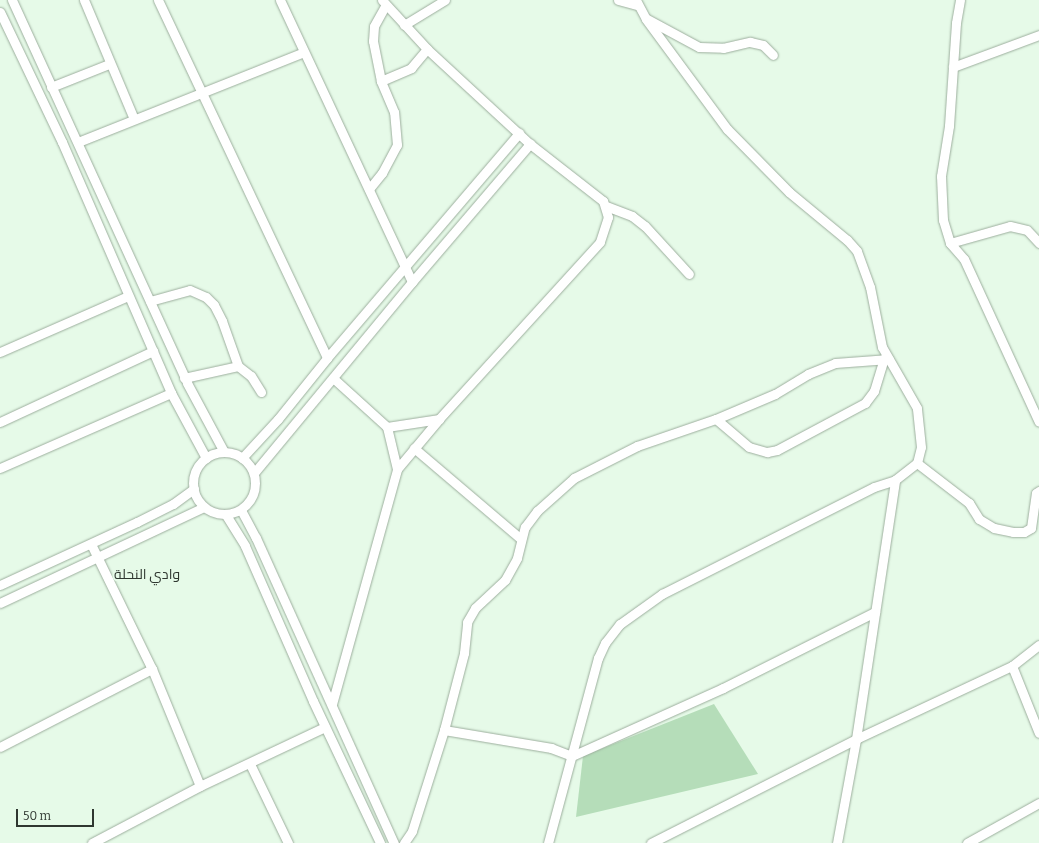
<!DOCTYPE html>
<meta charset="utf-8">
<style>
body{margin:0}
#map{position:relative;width:1039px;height:843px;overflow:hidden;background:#e6fae8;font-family:Bitter,Cairo,serif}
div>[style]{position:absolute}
.green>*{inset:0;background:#b5ddb9}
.roads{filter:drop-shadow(0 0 1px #9cae9d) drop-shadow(0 0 1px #9cae9d)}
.street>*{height:9px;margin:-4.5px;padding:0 4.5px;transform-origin:4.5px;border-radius:4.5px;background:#fff}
.street>.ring{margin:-4.5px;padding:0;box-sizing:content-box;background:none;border:9px solid #fff;border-radius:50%}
span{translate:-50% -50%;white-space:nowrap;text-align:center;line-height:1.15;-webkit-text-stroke:4px #e6fae8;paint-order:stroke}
.neighbourhood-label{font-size:14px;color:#2f3730}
.scale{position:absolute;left:16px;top:809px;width:78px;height:18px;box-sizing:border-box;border:2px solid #2f3730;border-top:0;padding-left:5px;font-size:12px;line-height:14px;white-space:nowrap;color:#2f3730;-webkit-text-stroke:3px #e6fae8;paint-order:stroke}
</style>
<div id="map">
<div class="green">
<i style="clip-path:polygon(714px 704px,758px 774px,576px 817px,583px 756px)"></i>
</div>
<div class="roads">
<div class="street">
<i style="left:12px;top:0;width:421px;rotate:65.4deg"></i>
<i style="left:187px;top:383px;width:78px;rotate:61.8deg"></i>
<i style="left:84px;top:0;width:129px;rotate:67.2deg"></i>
<i style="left:158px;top:0;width:396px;rotate:64.7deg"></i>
<i style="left:280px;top:0;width:311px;rotate:64.9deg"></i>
<i style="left:382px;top:0;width:67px;rotate:47.4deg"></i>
<i style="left:427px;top:49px;width:140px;rotate:42.7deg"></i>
<i style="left:530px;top:144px;width:93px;rotate:38deg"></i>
<i style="left:603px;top:201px;width:17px;rotate:73deg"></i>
<i style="left:608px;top:217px;width:26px;rotate:108deg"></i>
<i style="left:600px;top:242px;width:239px;rotate:132.3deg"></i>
<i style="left:439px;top:419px;width:65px;rotate:130deg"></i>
<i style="left:618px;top:0;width:20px;rotate:15deg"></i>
<i style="left:960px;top:0;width:23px;rotate:100deg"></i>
<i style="left:956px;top:23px;width:103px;rotate:93.9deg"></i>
<i style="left:949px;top:126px;width:51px;rotate:99.1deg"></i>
<i style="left:941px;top:176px;width:44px;rotate:87.4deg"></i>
<i style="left:943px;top:220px;width:24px;rotate:73deg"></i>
<i style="left:950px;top:243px;width:21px;rotate:49deg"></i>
<i style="left:964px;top:259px;width:179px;rotate:65.3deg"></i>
<i style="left:0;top:12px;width:144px;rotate:64.5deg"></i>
<i style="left:62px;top:142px;width:274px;rotate:66.5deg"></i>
<i style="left:171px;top:393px;width:74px;rotate:61.7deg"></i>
<i style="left:647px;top:19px;width:59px;rotate:28.3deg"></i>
<i style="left:699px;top:47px;width:24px;rotate:2deg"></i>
<i style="left:723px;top:48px;width:28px;rotate:-13deg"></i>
<i style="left:750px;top:42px;width:13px;rotate:13deg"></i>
<i style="left:763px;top:45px;width:14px;rotate:45deg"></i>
<i style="left:404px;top:25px;width:48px;rotate:-31.4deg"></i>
<i style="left:953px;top:67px;width:92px;rotate:-20.4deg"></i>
<i style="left:381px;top:81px;width:33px;rotate:-23deg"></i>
<i style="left:411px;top:68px;width:25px;rotate:-50deg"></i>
<i style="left:51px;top:87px;width:62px;rotate:-21.6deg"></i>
<i style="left:78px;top:142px;width:243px;rotate:-21.7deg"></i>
<i style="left:369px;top:189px;width:21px;rotate:-51deg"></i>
<i style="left:382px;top:173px;width:32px;rotate:-62deg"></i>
<i style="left:397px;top:145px;width:33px;rotate:-95deg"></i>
<i style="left:394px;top:112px;width:34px;rotate:-113deg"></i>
<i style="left:381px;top:81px;width:41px;rotate:-101.3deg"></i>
<i style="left:373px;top:41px;width:15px;rotate:-86deg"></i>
<i style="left:374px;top:26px;width:23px;rotate:-61deg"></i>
<i style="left:606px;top:206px;width:28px;rotate:21deg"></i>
<i style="left:632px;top:216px;width:16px;rotate:38deg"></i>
<i style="left:645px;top:226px;width:65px;rotate:47.5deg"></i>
<i style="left:950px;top:243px;width:62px;rotate:-15.8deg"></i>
<i style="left:1010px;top:226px;width:17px;rotate:13deg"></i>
<i style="left:1027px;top:230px;width:18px;rotate:47deg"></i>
<i style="left:150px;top:301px;width:41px;rotate:-15.4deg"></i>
<i style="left:190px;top:290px;width:17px;rotate:24deg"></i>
<i style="left:206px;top:297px;width:11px;rotate:45deg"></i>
<i style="left:214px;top:305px;width:18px;rotate:63deg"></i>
<i style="left:222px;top:321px;width:48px;rotate:70.4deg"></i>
<i style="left:0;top:352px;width:140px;rotate:-23.6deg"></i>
<i style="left:184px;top:378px;width:55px;rotate:-12.5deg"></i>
<i style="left:238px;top:366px;width:16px;rotate:38deg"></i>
<i style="left:251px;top:376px;width:19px;rotate:58deg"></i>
<i style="left:333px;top:378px;width:73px;rotate:42.2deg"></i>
<i style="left:387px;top:427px;width:53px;rotate:-8.7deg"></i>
<i style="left:716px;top:419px;width:43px;rotate:40.3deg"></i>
<i style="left:749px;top:447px;width:19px;rotate:16deg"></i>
<i style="left:767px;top:452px;width:10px;rotate:-11deg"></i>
<i style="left:777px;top:450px;width:100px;rotate:-28.1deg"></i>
<i style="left:865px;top:403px;width:15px;rotate:-53deg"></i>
<i style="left:874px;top:391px;width:34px;rotate:-73deg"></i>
<i style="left:0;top:422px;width:169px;rotate:-24.9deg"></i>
<i style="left:414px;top:448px;width:140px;rotate:40.4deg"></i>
<i class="ring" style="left:193px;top:452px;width:53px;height:53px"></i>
<i style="left:242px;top:458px;width:53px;rotate:-47.3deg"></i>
<i style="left:278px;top:419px;width:78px;rotate:-51.2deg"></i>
<i style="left:327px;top:358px;width:296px;rotate:-49.5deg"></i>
<i style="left:917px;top:463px;width:66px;rotate:37.6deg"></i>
<i style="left:969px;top:503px;width:19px;rotate:58deg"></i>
<i style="left:979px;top:519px;width:17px;rotate:31deg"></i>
<i style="left:994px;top:528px;width:19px;rotate:12deg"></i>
<i style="left:1013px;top:532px;width:11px"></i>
<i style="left:1024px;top:532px;width:8px;rotate:-30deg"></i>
<i style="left:1031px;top:528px;width:35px;rotate:-82deg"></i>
<i style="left:1036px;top:493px;width:4px;rotate:-34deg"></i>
<i style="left:0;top:468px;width:187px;rotate:-23.7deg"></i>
<i style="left:254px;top:473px;width:248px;rotate:-50.4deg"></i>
<i style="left:412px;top:282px;width:182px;rotate:-49.5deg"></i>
<i style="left:241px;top:510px;width:32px;rotate:62deg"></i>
<i style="left:256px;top:538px;width:335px;rotate:65.7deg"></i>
<i style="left:226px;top:515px;width:36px;rotate:58deg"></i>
<i style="left:245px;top:546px;width:169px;rotate:66.3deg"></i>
<i style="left:313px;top:701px;width:157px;rotate:64.7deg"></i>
<i style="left:91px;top:544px;width:139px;rotate:64deg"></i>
<i style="left:152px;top:669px;width:126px;rotate:67.7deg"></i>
<i style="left:0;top:585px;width:151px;rotate:-24.7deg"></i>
<i style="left:137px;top:522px;width:40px;rotate:-26.6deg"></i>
<i style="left:173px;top:504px;width:26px;rotate:-36deg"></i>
<i style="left:0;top:603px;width:225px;rotate:-25.2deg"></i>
<i style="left:1012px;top:666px;width:72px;rotate:68.1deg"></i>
<i style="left:332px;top:704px;width:244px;rotate:-74.5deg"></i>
<i style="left:397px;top:469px;width:43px;rotate:-103.4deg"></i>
<i style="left:444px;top:730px;width:109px;rotate:9.5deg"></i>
<i style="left:551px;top:748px;width:22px;rotate:21deg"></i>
<i style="left:572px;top:756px;width:166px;rotate:-24.2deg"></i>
<i style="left:723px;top:688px;width:170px;rotate:-26.6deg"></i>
<i style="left:0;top:747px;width:171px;rotate:-27.2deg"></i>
<i style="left:250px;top:764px;width:88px;rotate:64.3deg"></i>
<i style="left:92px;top:843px;width:122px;rotate:-27.8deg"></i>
<i style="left:200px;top:786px;width:138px;rotate:-25.3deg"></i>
<i style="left:404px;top:843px;width:14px;rotate:-56deg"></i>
<i style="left:412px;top:831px;width:106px;rotate:-72.4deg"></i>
<i style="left:444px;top:730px;width:80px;rotate:-75.4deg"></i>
<i style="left:464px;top:653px;width:31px;rotate:-84deg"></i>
<i style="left:467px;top:622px;width:16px;rotate:-60deg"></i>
<i style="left:475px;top:608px;width:41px;rotate:-43deg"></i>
<i style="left:505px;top:580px;width:25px;rotate:-61deg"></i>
<i style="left:517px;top:558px;width:32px;rotate:-76deg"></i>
<i style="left:525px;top:527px;width:20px;rotate:-53deg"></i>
<i style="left:537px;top:511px;width:50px;rotate:-41.7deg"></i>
<i style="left:574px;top:478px;width:71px;rotate:-26.9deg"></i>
<i style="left:637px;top:446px;width:83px;rotate:-18.9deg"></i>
<i style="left:716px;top:419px;width:64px;rotate:-23deg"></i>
<i style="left:775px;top:394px;width:39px;rotate:-31deg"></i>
<i style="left:808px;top:374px;width:29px;rotate:-22deg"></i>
<i style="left:835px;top:363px;width:54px;rotate:-4.2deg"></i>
<i style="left:548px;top:843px;width:192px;rotate:-74.9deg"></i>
<i style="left:598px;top:658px;width:17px;rotate:-65deg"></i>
<i style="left:605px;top:643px;width:24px;rotate:-52deg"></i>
<i style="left:620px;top:624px;width:52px;rotate:-35.5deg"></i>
<i style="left:662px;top:594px;width:237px;rotate:-26.8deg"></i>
<i style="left:874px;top:487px;width:22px;rotate:-18deg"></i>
<i style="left:895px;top:480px;width:28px;rotate:-38deg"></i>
<i style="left:917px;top:463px;width:16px;rotate:-76deg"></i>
<i style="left:921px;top:447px;width:39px;rotate:-96deg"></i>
<i style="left:917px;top:408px;width:70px;rotate:-119.8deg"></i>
<i style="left:882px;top:347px;width:61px;rotate:-101.3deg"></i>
<i style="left:870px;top:287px;width:38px;rotate:-110deg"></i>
<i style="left:857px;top:251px;width:15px;rotate:-132deg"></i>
<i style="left:847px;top:240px;width:75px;rotate:-140.4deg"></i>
<i style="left:789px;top:192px;width:88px;rotate:-134.5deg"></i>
<i style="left:727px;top:129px;width:137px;rotate:-126.4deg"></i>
<i style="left:646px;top:19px;width:21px;rotate:-118deg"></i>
<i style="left:651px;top:843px;width:230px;rotate:-26.9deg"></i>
<i style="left:856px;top:739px;width:172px;rotate:-25.1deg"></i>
<i style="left:1012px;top:666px;width:34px;rotate:-38deg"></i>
<i style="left:837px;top:843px;width:106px;rotate:-79.6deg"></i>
<i style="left:856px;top:739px;width:262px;rotate:-81.4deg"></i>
<i style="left:967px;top:843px;width:82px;rotate:-29.1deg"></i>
</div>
</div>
<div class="neighbourhood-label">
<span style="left:147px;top:575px">وادي النحلة</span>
</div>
<div class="scale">50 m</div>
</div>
